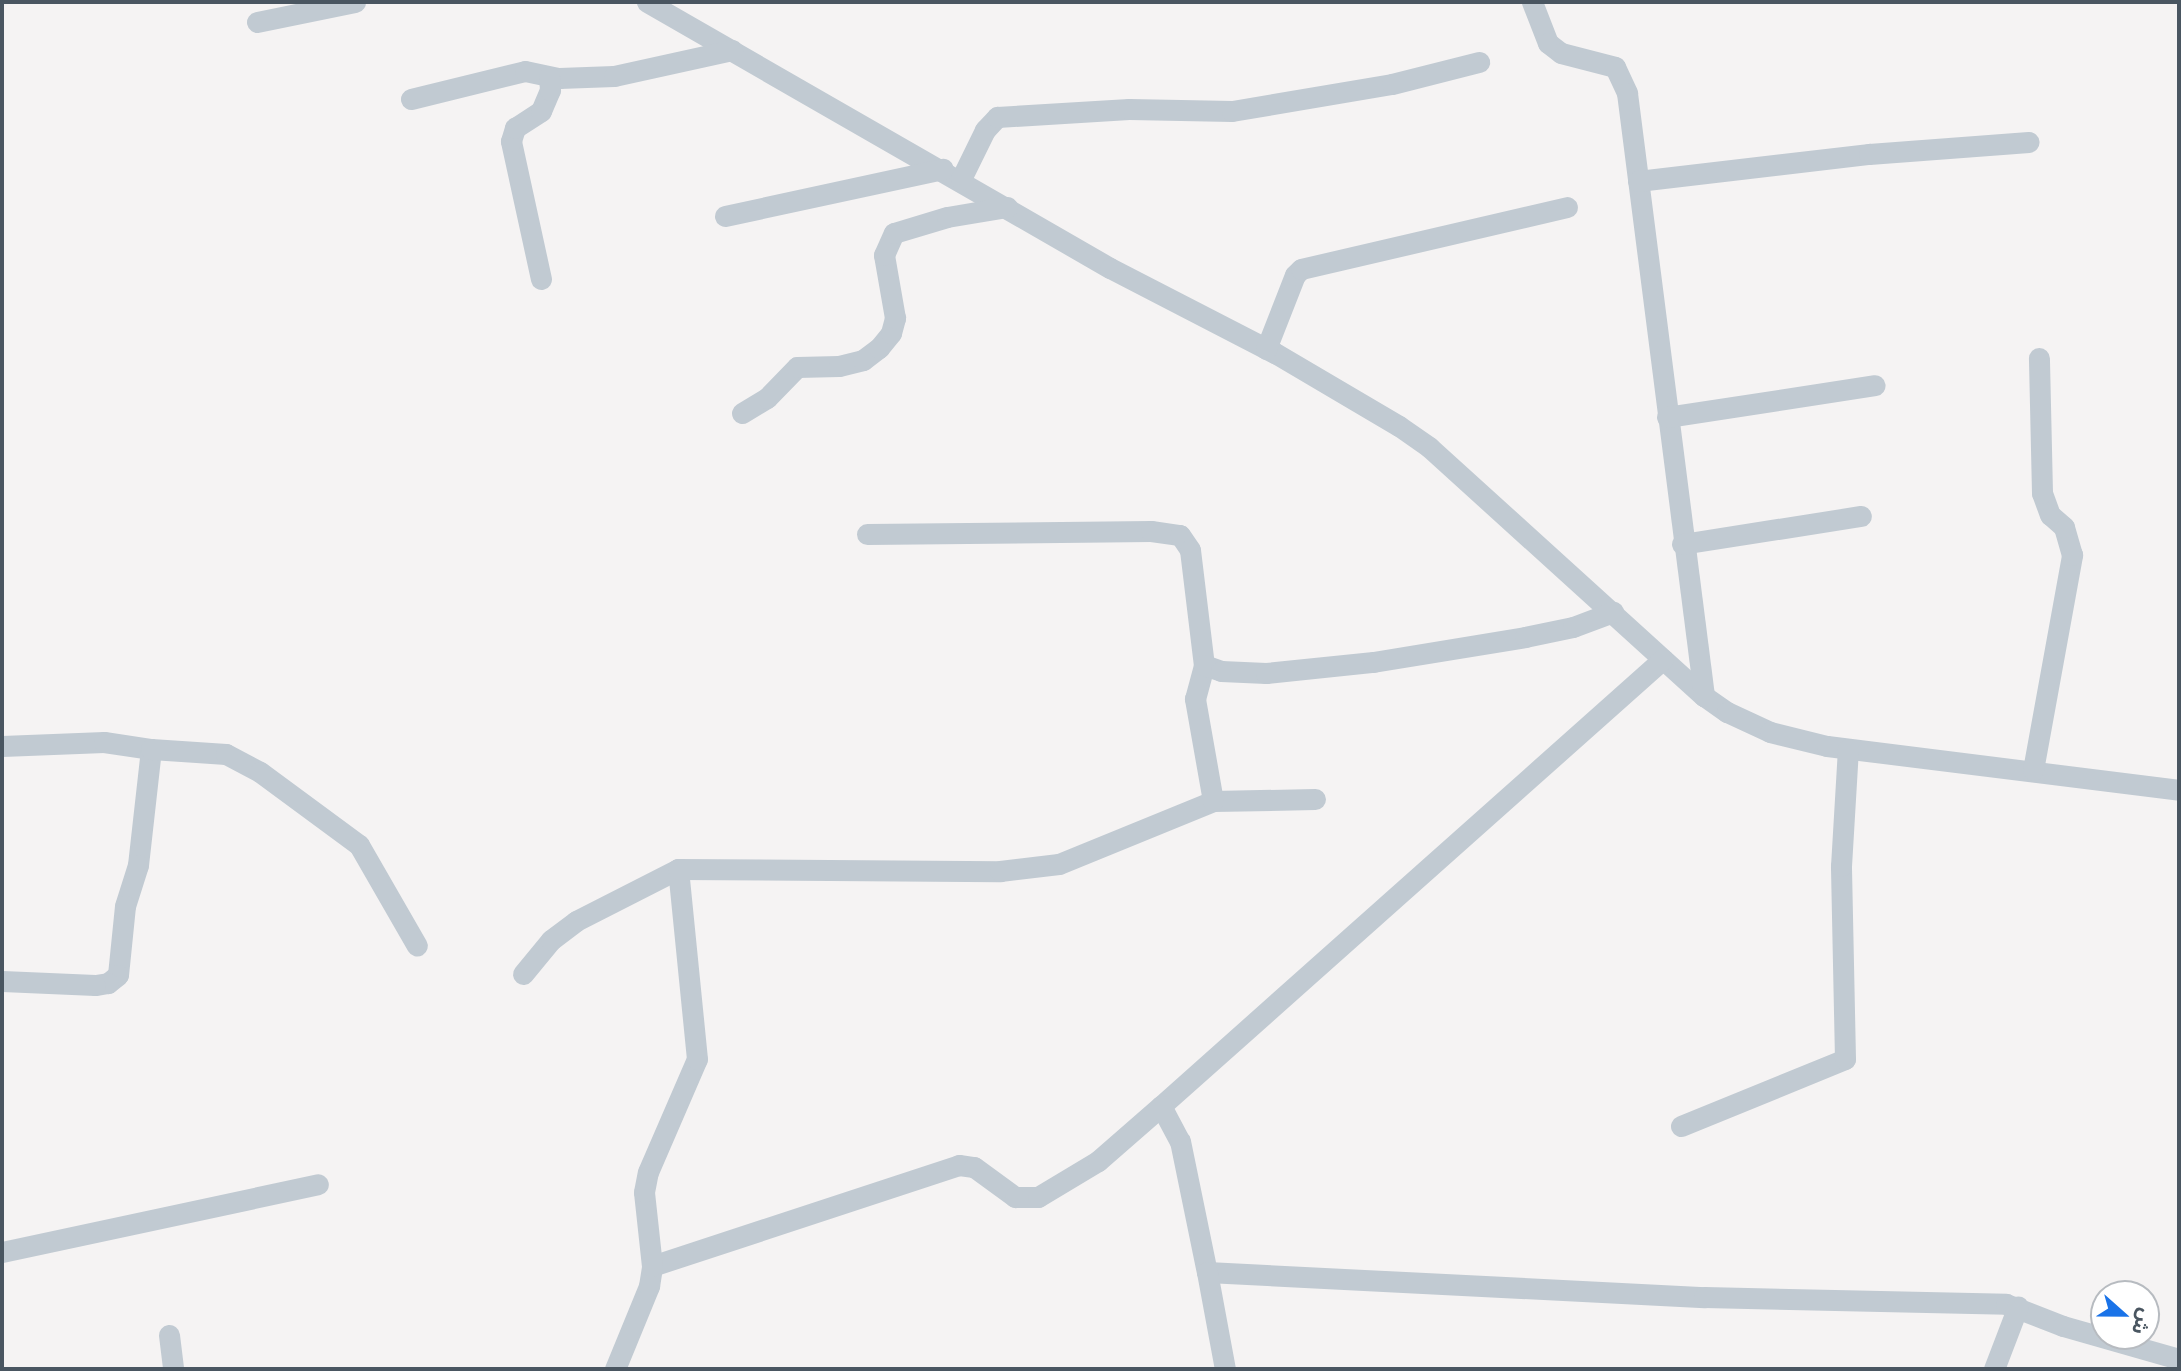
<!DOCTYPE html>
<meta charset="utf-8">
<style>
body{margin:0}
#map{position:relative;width:2181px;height:1371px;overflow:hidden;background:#f5f3f3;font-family:"IBM Plex Sans","Noto Sans Arabic",sans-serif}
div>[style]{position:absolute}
.minor>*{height:21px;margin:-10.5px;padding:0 10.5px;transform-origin:10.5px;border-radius:10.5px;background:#c1cad2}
span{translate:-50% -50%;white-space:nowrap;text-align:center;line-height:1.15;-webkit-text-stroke:7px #fff;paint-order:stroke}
.frame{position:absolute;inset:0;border:4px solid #4a5661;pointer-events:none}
.north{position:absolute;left:2090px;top:1280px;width:70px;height:70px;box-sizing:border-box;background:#fff;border:2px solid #b7bbc0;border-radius:50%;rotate:111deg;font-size:19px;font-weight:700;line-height:28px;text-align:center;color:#4a5661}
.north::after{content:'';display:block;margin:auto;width:24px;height:32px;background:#1a73e8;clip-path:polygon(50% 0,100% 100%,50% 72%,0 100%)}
</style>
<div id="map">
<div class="minor">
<i style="left:647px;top:2px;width:534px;rotate:29.88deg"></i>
<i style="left:1110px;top:268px;width:186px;rotate:27.3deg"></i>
<i style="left:1275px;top:353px;width:144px;rotate:30.5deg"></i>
<i style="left:1399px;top:426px;width:37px;rotate:35deg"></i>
<i style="left:1429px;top:447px;width:371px;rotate:42.2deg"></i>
<i style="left:1704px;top:696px;width:28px;rotate:35deg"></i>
<i style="left:1727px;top:712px;width:47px;rotate:24.9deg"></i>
<i style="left:1770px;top:732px;width:59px;rotate:13.8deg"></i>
<i style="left:1827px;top:746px;width:355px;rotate:7.1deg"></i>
<i style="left:1532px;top:2px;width:44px;rotate:68.7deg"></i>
<i style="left:1548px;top:43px;width:16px;rotate:38deg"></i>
<i style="left:1561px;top:53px;width:56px;rotate:14.5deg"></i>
<i style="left:1615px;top:67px;width:29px;rotate:65deg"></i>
<i style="left:1627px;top:93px;width:608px;rotate:82.72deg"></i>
<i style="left:257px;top:22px;width:100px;rotate:-11.5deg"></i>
<i style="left:411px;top:99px;width:117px;rotate:-13.8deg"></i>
<i style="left:525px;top:71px;width:35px;rotate:12deg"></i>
<i style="left:559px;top:78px;width:55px;rotate:-2.1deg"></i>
<i style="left:614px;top:76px;width:121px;rotate:-12.4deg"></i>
<i style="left:961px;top:179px;width:55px;rotate:-63.9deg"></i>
<i style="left:985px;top:130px;width:18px;rotate:-47deg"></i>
<i style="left:997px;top:117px;width:132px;rotate:-3.5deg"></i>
<i style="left:1129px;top:109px;width:103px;rotate:1.1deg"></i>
<i style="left:1232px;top:111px;width:162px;rotate:-9.6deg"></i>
<i style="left:1392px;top:84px;width:90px;rotate:-14.2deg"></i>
<i style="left:1638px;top:181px;width:233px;rotate:-6.7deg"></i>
<i style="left:1869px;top:154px;width:160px;rotate:-4.3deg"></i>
<i style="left:725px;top:216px;width:223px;rotate:-12.2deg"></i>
<i style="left:541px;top:279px;width:141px;rotate:-102.3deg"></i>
<i style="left:511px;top:141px;width:14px;rotate:-73deg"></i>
<i style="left:515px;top:128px;width:31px;rotate:-33deg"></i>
<i style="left:541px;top:111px;width:23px;rotate:-67deg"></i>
<i style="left:550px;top:90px;width:13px;rotate:-94deg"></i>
<i style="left:1266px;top:349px;width:79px;rotate:-68.6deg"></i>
<i style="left:1295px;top:275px;width:8px;rotate:-45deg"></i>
<i style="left:1301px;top:269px;width:273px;rotate:-13.1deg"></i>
<i style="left:742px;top:413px;width:29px;rotate:-31deg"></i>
<i style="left:767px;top:398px;width:43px;rotate:-45.9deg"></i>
<i style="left:797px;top:367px;width:42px;rotate:-1.4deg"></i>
<i style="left:839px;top:366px;width:25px;rotate:-14deg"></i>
<i style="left:863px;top:360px;width:20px;rotate:-37deg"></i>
<i style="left:879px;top:348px;width:19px;rotate:-51deg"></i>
<i style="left:891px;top:333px;width:16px;rotate:-75deg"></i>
<i style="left:895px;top:318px;width:64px;rotate:-99.9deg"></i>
<i style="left:884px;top:255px;width:24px;rotate:-66deg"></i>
<i style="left:894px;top:233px;width:55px;rotate:-16.8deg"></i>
<i style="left:947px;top:217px;width:61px;rotate:-9.5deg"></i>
<i style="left:1667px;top:417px;width:210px;rotate:-8.7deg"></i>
<i style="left:867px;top:534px;width:284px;rotate:-0.6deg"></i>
<i style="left:1151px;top:531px;width:29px;rotate:8deg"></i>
<i style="left:1180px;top:535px;width:18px;rotate:56deg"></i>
<i style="left:1190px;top:550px;width:116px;rotate:83.1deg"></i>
<i style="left:1682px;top:544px;width:181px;rotate:-8.9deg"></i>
<i style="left:2px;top:746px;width:102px;rotate:-2.2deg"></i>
<i style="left:104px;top:742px;width:48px;rotate:8.5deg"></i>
<i style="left:151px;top:749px;width:117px;rotate:96.4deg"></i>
<i style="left:138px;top:865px;width:43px;rotate:107.6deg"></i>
<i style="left:125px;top:906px;width:69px;rotate:95.8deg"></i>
<i style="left:118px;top:975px;width:13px;rotate:141deg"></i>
<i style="left:108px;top:983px;width:13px;rotate:171deg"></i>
<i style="left:95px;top:985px;width:93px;rotate:-177.5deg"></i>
<i style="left:151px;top:749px;width:75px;rotate:3.8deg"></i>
<i style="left:226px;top:754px;width:38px;rotate:28deg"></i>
<i style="left:260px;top:772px;width:123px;rotate:36.4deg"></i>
<i style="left:359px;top:845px;width:116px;rotate:60.1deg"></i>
<i style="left:2033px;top:770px;width:219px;rotate:-79.7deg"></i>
<i style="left:2072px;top:555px;width:29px;rotate:-106deg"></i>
<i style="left:2064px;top:527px;width:18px;rotate:-139deg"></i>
<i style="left:2050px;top:515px;width:23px;rotate:-110deg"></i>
<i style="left:2042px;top:493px;width:135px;rotate:-91.3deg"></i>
<i style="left:1213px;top:801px;width:102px;rotate:-1.1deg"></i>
<i style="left:523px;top:974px;width:44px;rotate:-50.5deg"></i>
<i style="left:551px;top:940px;width:31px;rotate:-37deg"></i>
<i style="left:576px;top:921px;width:114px;rotate:-27deg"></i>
<i style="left:1161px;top:1106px;width:672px;rotate:-41.68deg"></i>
<i style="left:1681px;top:1126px;width:177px;rotate:-22.2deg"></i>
<i style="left:1845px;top:1059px;width:193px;rotate:-91.2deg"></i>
<i style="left:1841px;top:866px;width:117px;rotate:-86.6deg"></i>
<i style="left:2px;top:1252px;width:323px;rotate:-12.1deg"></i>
<i style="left:652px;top:1266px;width:323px;rotate:-18.2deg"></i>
<i style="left:959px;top:1165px;width:15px;rotate:8deg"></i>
<i style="left:974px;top:1167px;width:51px;rotate:36.2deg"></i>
<i style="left:1015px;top:1197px;width:23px"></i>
<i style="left:1038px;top:1197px;width:70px;rotate:-31deg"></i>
<i style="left:1098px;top:1161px;width:84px;rotate:-41.1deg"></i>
<i style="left:1161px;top:1106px;width:40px;rotate:62deg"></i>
<i style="left:1180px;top:1141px;width:134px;rotate:78.4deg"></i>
<i style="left:1207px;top:1272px;width:498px;rotate:2.9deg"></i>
<i style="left:1704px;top:1297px;width:302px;rotate:1.3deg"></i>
<i style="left:2006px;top:1304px;width:61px;rotate:21.1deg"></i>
<i style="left:2063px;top:1326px;width:121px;rotate:15.9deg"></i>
<i style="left:1207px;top:1272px;width:99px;rotate:79.5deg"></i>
<i style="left:169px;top:1335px;width:34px;rotate:83deg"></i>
<i style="left:615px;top:1369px;width:90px;rotate:-67.7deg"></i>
<i style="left:649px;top:1286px;width:20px;rotate:-81deg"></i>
<i style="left:652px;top:1266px;width:74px;rotate:-96.2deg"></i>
<i style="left:644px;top:1192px;width:20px;rotate:-79deg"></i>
<i style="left:648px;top:1172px;width:123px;rotate:-66.6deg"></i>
<i style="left:697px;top:1059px;width:191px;rotate:-95.7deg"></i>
<i style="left:678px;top:869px;width:322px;rotate:0.4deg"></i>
<i style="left:1000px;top:871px;width:59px;rotate:-6.8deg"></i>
<i style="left:1059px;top:864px;width:166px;rotate:-22.2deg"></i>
<i style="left:1213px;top:801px;width:104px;rotate:-100deg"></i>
<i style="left:1195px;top:699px;width:35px;rotate:-75deg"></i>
<i style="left:1204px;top:665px;width:18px;rotate:19deg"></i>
<i style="left:1221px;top:671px;width:45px;rotate:2.5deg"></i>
<i style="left:1266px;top:673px;width:108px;rotate:-5.9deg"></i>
<i style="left:1373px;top:662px;width:154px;rotate:-9.3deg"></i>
<i style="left:1525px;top:637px;width:49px;rotate:-11.8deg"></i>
<i style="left:1573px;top:627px;width:43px;rotate:-20.6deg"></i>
<i style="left:1994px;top:1369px;width:67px;rotate:-69.1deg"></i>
</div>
<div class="frame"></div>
<div class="north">ش</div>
</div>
